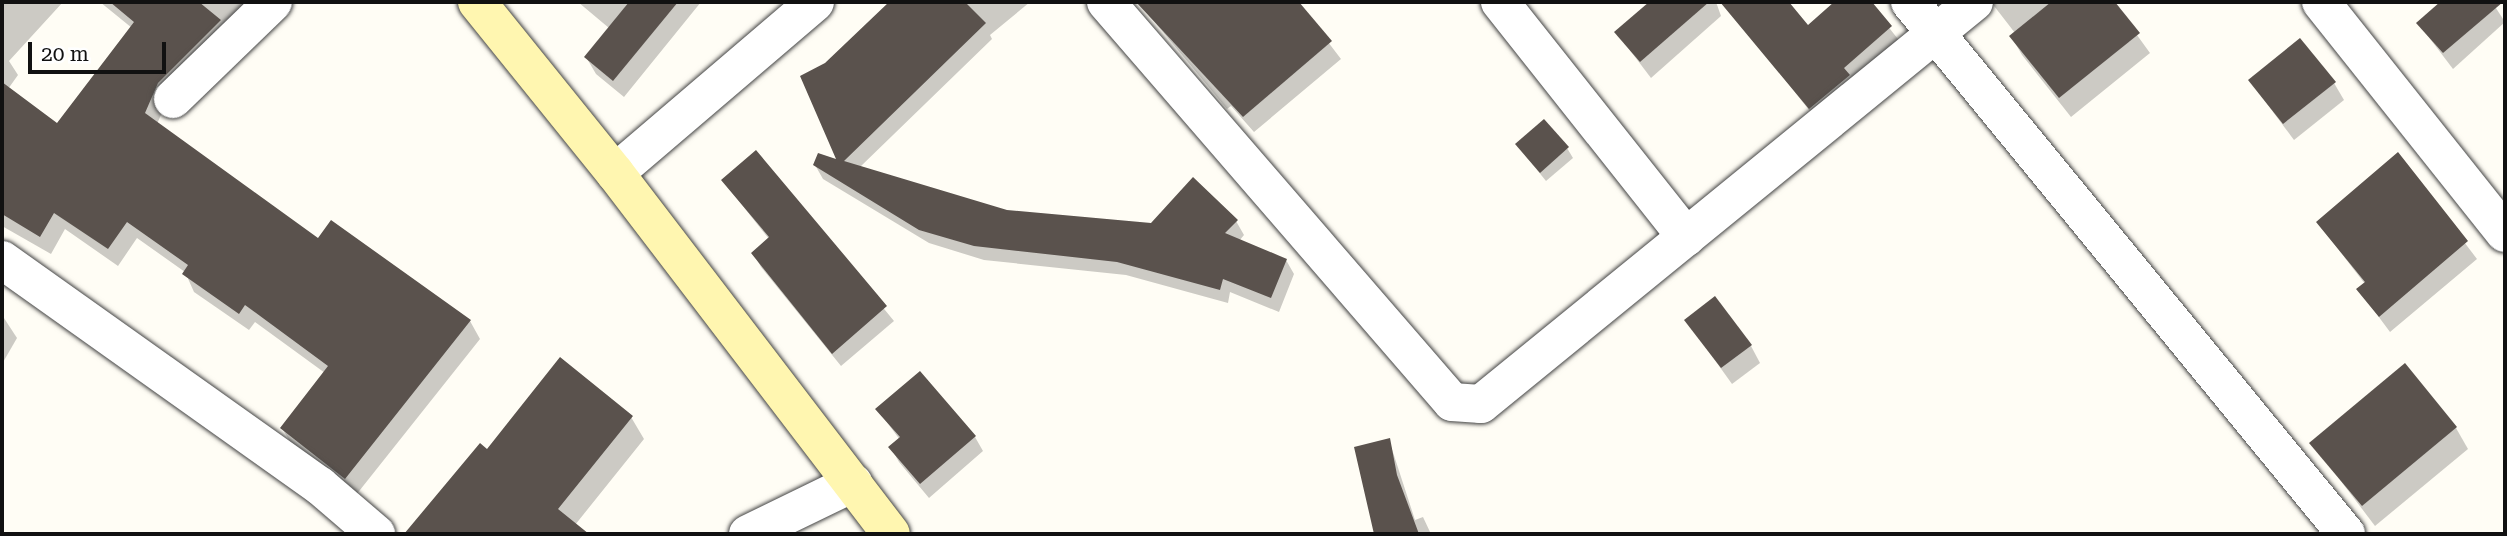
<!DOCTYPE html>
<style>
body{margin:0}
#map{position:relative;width:2507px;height:536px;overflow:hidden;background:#fffdf5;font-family:"Roboto Serif",serif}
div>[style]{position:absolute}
.shadow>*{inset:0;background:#0003}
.building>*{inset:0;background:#5a524d}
.roads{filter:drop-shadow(0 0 2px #444) drop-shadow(0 0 2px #444)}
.minor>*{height:38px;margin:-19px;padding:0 19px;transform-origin:19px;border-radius:19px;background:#fff}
.secondary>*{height:38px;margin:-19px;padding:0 19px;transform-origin:19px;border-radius:19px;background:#fff6b0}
span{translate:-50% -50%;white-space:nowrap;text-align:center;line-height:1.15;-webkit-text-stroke:7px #fff;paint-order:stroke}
.frame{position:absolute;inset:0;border:4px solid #111;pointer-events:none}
.scale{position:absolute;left:28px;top:42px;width:138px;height:32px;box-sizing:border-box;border:4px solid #111;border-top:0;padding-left:9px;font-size:21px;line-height:24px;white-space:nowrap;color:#111;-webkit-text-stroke:5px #fff;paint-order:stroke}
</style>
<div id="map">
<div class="shadow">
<i style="clip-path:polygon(2px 2px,63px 2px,9px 61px,18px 75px,8px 89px,57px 126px,132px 28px,100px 2px,260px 2px,167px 101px,157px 124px,319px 241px,331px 223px,470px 321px,480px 339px,356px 495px,292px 445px,282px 428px,325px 373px,255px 322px,249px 330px,194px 292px,185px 272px,137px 238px,118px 266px,65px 229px,51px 254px,2px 226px)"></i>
<i style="clip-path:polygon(578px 2px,701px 2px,624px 97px,596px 74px,586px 57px,609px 28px)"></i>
<i style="clip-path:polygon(891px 2px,1030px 2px,990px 35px,992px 39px,859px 168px,1006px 212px,1152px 225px,1236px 221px,1244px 235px,1239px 241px,1286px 260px,1294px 274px,1279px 312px,1230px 292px,1228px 303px,1126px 275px,984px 260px,929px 243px,823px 179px,815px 165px,839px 161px,826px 64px)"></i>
<i style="clip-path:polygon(1138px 2px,1302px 2px,1299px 4px,1341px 59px,1254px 132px,1231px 106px,1227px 109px)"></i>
<i style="clip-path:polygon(1651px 2px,1716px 2px,1721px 16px,1651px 78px,1616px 32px)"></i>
<i style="clip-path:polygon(1837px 2px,1869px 2px,1901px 43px,1820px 124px,1757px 44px,1808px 27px)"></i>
<i style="clip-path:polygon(1991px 2px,2113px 2px,2150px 53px,2071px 117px,2022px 55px,2011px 36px,2015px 33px)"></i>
<i style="clip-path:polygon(2443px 2px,2492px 2px,2505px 22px,2453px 69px,2418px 23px)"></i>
<i style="clip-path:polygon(2250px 81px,2334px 83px,2344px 100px,2294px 140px)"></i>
<i style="clip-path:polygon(1517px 145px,1567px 148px,1573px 158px,1546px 181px)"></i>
<i style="clip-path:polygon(756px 153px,894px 321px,841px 366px,761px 267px,753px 253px,769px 239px,723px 181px)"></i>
<i style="clip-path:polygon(2398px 155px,2477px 259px,2390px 332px,2358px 289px,2365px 284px,2318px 223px)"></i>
<i style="clip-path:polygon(2px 315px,17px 338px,2px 364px)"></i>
<i style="clip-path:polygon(1686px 320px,1751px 346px,1760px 363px,1732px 384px)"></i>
<i style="clip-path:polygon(878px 410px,975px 437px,983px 451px,929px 498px,899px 462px,891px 448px,900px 440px)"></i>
<i style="clip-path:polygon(631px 417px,644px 439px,575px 525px,582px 534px,406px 534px,480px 445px,488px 452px)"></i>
<i style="clip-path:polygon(2456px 428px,2468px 449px,2375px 526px,2312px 443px)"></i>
<i style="clip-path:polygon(1389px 440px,1415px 520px,1423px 517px,1431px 534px,1376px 534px,1356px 448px)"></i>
</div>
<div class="building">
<i style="clip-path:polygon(110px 2px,199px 2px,221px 20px,158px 83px,145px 113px,318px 238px,331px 220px,471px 320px,345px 479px,280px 428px,328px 366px,245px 305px,239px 314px,182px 274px,188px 265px,127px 222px,108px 249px,54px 213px,40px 237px,2px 214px,2px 82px,57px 123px,134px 22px)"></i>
<i style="clip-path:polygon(629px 2px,678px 2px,613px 81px,584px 57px)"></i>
<i style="clip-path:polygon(889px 2px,965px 2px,986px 23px,844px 161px,1007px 210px,1151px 223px,1193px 177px,1238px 220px,1225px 233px,1287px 259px,1271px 298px,1223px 279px,1220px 290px,1117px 262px,974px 246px,919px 230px,813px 165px,818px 153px,836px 159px,800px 76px,825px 63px)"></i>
<i style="clip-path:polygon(1136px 2px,1299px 2px,1332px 41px,1243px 117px)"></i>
<i style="clip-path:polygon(1649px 2px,1709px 2px,1640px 62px,1614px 32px)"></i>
<i style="clip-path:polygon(1720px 2px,1789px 2px,1808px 25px,1834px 2px,1872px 2px,1892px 26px,1844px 68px,1850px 75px,1809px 109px)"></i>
<i style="clip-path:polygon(2051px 2px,2115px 2px,2140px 33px,2059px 98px,2009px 36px)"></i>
<i style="clip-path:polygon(2440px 2px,2503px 2px,2443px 53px,2416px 23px)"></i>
<i style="clip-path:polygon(2300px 38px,2336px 82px,2283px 124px,2248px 80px)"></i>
<i style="clip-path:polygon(1544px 119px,1569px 147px,1540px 173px,1515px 144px)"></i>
<i style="clip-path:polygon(756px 150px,887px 306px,832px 354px,751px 253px,769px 237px,721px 180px)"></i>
<i style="clip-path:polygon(2398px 152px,2468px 241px,2379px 317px,2356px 289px,2365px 282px,2316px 222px)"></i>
<i style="clip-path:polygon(1715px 296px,1752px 345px,1721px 368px,1684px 320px)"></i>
<i style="clip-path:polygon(560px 357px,633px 416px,558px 509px,589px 534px,404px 534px,480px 443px,487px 449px)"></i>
<i style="clip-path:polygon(2405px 363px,2457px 427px,2362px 506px,2309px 443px)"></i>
<i style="clip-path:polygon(920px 371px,976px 436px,920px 484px,888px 447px,900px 437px,875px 409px)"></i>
<i style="clip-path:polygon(1390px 438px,1397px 475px,1419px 534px,1374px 534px,1354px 447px)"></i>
</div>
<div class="roads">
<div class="minor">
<i style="left:1106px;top:2px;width:529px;rotate:49.14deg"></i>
<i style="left:1452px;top:402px;width:29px;rotate:4deg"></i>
<i style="left:1481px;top:404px;width:636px;rotate:-39.19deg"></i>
<i style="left:1500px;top:2px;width:300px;rotate:51.6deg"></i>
<i style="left:1910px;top:2px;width:688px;rotate:50.66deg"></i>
<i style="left:2321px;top:2px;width:295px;rotate:51.5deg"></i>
<i style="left:173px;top:99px;width:139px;rotate:-44.1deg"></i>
<i style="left:615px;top:173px;width:263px;rotate:-40.5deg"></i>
<i style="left:2px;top:260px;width:390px;rotate:35.4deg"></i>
<i style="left:320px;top:486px;width:74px;rotate:40.6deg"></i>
<i style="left:748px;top:534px;width:117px;rotate:-25.9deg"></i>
</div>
<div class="secondary">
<i style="left:477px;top:2px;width:220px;rotate:51.1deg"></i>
<i style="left:615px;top:173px;width:454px;rotate:52.6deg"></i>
</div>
</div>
<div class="frame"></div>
<div class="scale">20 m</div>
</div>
